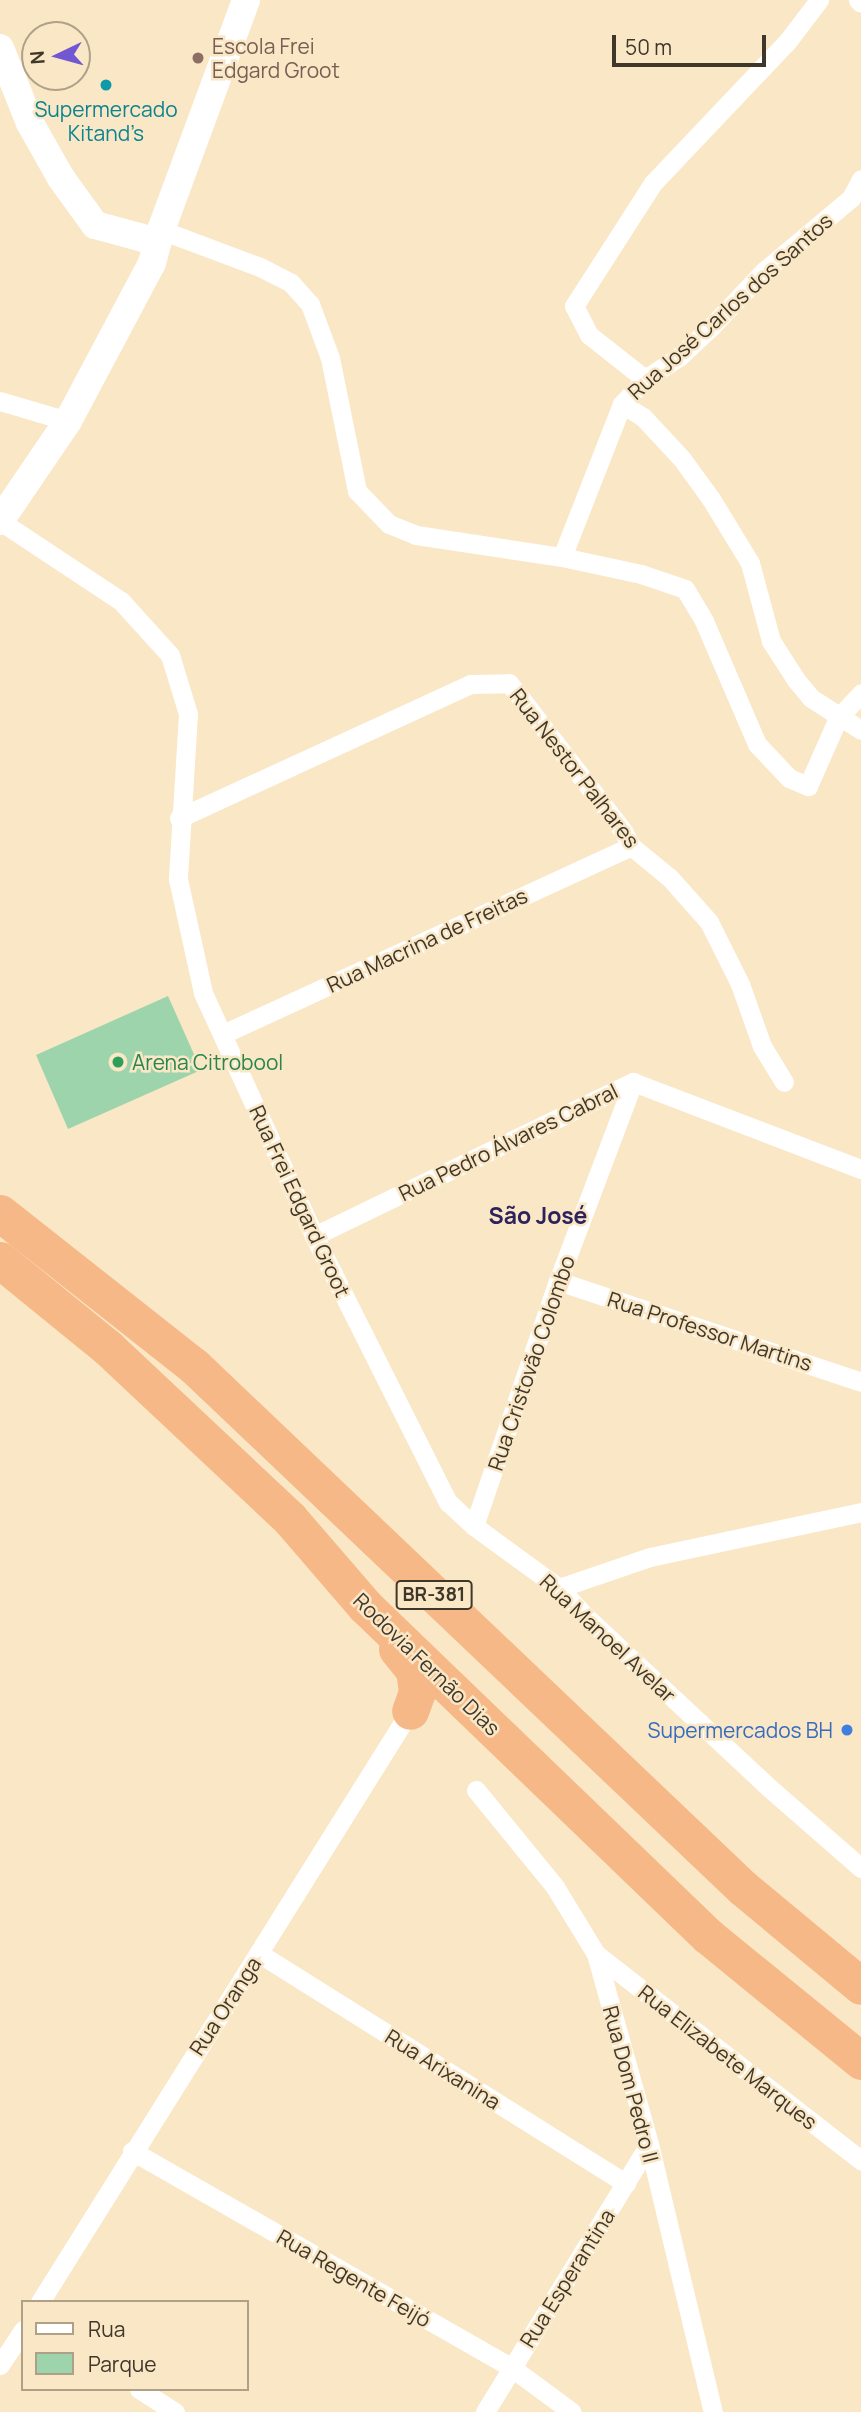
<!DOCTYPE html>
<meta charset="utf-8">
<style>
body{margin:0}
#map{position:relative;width:861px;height:2412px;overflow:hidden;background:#fae7c6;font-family:Manrope,sans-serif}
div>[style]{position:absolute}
.green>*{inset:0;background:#9ed4ac}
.street>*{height:19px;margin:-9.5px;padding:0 9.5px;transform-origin:9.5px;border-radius:9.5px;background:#fff}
.secondary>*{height:28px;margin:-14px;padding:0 14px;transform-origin:14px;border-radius:14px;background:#fff}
.highway>*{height:37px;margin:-18.5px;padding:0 18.5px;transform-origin:18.5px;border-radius:18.5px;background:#f7b887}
.dots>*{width:19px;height:19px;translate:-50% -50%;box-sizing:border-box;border:4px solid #fae7c6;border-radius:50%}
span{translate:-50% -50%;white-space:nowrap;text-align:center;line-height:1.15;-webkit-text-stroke:5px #fae7c6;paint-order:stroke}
.shield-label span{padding:2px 5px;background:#fae7c6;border:2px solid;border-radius:5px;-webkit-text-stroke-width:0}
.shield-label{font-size:19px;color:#3f372a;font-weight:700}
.education-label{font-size:21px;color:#785e54}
.left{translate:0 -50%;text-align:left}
.culture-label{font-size:21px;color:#0d838f}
.street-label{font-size:21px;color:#3f372a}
.leisure-label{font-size:21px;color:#27864d}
.shop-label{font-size:21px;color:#366cbe}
.right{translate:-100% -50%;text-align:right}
.neighbourhood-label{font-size:23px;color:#2e225c;font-weight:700}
.legend{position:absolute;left:21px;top:2300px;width:228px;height:91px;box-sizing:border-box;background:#fae7c6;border:2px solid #afa188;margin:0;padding:9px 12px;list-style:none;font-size:21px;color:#3f372a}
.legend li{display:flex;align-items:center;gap:14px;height:35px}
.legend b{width:35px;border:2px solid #afa188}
.north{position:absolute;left:21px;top:21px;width:70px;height:70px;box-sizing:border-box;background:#fae7c6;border:2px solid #afa188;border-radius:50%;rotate:265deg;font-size:19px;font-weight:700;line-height:28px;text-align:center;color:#3f372a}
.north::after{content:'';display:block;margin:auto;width:24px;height:32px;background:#7158d2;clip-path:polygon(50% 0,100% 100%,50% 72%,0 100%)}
.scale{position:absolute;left:612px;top:35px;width:154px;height:32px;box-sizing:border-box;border:4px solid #3f372a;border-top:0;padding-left:9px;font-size:21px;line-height:24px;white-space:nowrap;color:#3f372a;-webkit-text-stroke:5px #fae7c6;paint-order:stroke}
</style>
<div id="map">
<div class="green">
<i style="clip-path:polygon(168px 996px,201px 1070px,68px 1129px,36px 1055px)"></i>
</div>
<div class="street">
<i style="left:858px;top:0;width:4px;rotate:45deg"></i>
<i style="left:161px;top:230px;width:106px;rotate:20.5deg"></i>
<i style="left:260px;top:267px;width:35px;rotate:27deg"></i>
<i style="left:291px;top:283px;width:28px;rotate:48deg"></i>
<i style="left:310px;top:304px;width:58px;rotate:69.7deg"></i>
<i style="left:330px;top:358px;width:136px;rotate:78.5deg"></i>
<i style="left:357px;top:491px;width:46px;rotate:45.9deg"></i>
<i style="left:389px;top:524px;width:29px;rotate:22deg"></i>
<i style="left:416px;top:535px;width:148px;rotate:8.6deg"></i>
<i style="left:562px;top:557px;width:81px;rotate:12.1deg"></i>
<i style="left:641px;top:574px;width:46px;rotate:18.8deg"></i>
<i style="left:685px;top:589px;width:37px;rotate:59deg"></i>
<i style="left:704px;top:621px;width:134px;rotate:66.7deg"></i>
<i style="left:757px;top:744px;width:47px;rotate:46.7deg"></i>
<i style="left:789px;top:778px;width:21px;rotate:23deg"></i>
<i style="left:808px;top:786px;width:74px;rotate:-66.2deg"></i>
<i style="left:838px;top:718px;width:34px;rotate:-47deg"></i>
<i style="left:645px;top:379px;width:71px;rotate:-141.8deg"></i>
<i style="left:589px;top:335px;width:33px;rotate:-117deg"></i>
<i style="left:574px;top:306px;width:146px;rotate:-57.3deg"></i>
<i style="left:653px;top:183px;width:195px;rotate:-46.5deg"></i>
<i style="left:787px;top:42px;width:53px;rotate:-52.7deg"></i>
<i style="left:0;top:401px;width:71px;rotate:16.4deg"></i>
<i style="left:622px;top:404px;width:25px;rotate:32deg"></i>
<i style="left:643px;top:417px;width:57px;rotate:47.1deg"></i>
<i style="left:682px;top:459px;width:49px;rotate:54.1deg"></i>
<i style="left:711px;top:499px;width:75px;rotate:58.6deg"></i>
<i style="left:750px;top:563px;width:81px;rotate:74.9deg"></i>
<i style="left:771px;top:641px;width:46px;rotate:57.3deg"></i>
<i style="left:796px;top:680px;width:23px;rotate:50deg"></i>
<i style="left:811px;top:698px;width:59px;rotate:32.6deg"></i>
<i style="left:0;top:521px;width:145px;rotate:33.5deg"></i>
<i style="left:121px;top:601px;width:73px;rotate:47.8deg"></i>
<i style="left:170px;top:655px;width:62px;rotate:73deg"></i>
<i style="left:188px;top:714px;width:165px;rotate:93.5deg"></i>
<i style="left:178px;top:879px;width:117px;rotate:77.6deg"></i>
<i style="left:203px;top:993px;width:267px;rotate:65.4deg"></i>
<i style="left:314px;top:1236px;width:298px;rotate:63.3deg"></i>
<i style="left:448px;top:1502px;width:35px;rotate:43deg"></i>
<i style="left:474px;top:1526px;width:105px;rotate:36.1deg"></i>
<i style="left:559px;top:1588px;width:37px;rotate:47deg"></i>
<i style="left:584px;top:1615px;width:260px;rotate:43deg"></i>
<i style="left:774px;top:1792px;width:116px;rotate:41.1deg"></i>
<i style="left:562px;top:557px;width:164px;rotate:-68.6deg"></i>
<i style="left:622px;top:404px;width:34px;rotate:-47deg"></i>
<i style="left:645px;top:379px;width:42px;rotate:-33.3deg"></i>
<i style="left:680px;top:356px;width:42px;rotate:-43.1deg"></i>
<i style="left:711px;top:327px;width:77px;rotate:-46.6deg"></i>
<i style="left:764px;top:271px;width:114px;rotate:-40deg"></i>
<i style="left:851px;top:198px;width:21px;rotate:-62deg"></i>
<i style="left:179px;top:818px;width:320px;rotate:-24.7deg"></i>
<i style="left:470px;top:684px;width:39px;rotate:-1deg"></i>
<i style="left:509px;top:683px;width:187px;rotate:52.4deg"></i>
<i style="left:623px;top:831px;width:17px;rotate:62deg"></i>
<i style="left:631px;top:846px;width:50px;rotate:39.4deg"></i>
<i style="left:670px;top:878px;width:59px;rotate:48.4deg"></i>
<i style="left:709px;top:922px;width:69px;rotate:63.4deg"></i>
<i style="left:740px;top:984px;width:66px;rotate:70.5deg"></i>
<i style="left:762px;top:1046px;width:42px;rotate:58.6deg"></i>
<i style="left:223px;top:1034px;width:449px;rotate:-24.7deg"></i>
<i style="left:314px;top:1236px;width:354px;rotate:-25.8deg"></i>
<i style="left:633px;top:1082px;width:244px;rotate:20.9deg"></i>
<i style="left:558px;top:1281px;width:319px;rotate:18.4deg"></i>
<i style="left:474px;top:1526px;width:259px;rotate:-71.1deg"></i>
<i style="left:558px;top:1281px;width:213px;rotate:-69.3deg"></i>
<i style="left:559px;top:1588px;width:96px;rotate:-18.8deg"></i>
<i style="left:650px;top:1557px;width:216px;rotate:-12deg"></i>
<i style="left:476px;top:1790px;width:125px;rotate:50.8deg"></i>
<i style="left:555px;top:1887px;width:79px;rotate:58.5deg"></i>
<i style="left:596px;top:1954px;width:197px;rotate:74.4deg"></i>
<i style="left:649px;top:2144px;width:276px;rotate:76.6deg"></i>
<i style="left:260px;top:1954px;width:432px;rotate:32.1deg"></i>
<i style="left:596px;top:1954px;width:336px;rotate:37.9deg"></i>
<i style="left:132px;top:2151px;width:438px;rotate:29.7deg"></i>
<i style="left:512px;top:2368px;width:74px;rotate:36.3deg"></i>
<i style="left:40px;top:2302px;width:697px;rotate:-57.95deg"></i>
<i style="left:0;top:2365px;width:42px;rotate:-56.7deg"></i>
<i style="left:139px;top:2389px;width:43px;rotate:32.6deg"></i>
<i style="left:485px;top:2412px;width:314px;rotate:-58.5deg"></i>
</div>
<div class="secondary">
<i style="left:0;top:48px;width:81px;rotate:68.2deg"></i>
<i style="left:30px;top:123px;width:63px;rotate:60.6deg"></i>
<i style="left:61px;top:178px;width:58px;rotate:54.1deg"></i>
<i style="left:95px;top:225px;width:65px;rotate:15.1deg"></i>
<i style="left:0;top:521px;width:121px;rotate:-55.8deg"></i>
<i style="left:68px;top:421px;width:179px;rotate:-62deg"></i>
<i style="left:152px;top:263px;width:34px;rotate:-75deg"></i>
<i style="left:161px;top:230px;width:245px;rotate:-69.7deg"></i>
</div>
<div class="highway">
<i style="left:0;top:1213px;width:247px;rotate:38.3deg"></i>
<i style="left:194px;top:1366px;width:758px;rotate:43.56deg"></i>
<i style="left:743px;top:1888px;width:153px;rotate:39.7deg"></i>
<i style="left:0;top:1260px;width:138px;rotate:39.1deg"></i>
<i style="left:107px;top:1347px;width:251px;rotate:43.2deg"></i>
<i style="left:290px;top:1519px;width:115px;rotate:49.2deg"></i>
<i style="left:365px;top:1606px;width:476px;rotate:43.9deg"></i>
<i style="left:708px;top:1936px;width:198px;rotate:39.2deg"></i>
<i style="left:397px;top:1649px;width:27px;rotate:51deg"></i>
<i style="left:414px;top:1670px;width:22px;rotate:82deg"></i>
<i style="left:417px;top:1692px;width:20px;rotate:110deg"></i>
</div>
<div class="dots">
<i style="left:198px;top:58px;background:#8d6e63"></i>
<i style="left:106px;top:85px;background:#0f9aa8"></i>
<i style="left:118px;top:1062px;background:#2e9e5b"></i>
<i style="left:847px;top:1730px;background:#3f7fe0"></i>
</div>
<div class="shield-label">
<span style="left:434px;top:1595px">BR-381</span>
</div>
<div class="education-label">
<span class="left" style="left:212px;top:58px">Escola Frei<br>Edgard Groot</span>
</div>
<div class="culture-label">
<span style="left:106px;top:121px">Supermercado<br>Kitand’s</span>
</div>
<div class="street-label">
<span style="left:730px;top:306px;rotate:-42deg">Rua José Carlos dos Santos</span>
<span style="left:575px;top:768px;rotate:52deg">Rua Nestor Palhares</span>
<span style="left:427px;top:940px;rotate:-25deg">Rua Macrina de Freitas</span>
<span style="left:508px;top:1142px;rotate:-26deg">Rua Pedro Álvares Cabral</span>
<span style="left:300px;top:1201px;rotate:65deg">Rua Frei Edgard Groot</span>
<span style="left:710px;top:1331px;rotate:18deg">Rua Professor Martins</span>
<span style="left:531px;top:1363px;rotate:-71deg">Rua Cristovão Colombo</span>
<span style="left:608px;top:1638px;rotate:43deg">Rua Manoel Avelar</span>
<span style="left:427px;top:1664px;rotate:44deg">Rodovia Fernão Dias</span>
<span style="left:225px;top:2006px;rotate:-57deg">Rua Oranga</span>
<span style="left:728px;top:2057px;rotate:38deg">Rua Elizabete Marques</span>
<span style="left:443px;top:2069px;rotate:32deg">Rua Arixanina</span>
<span style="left:631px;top:2084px;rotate:75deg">Rua Dom Pedro II</span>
<span style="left:354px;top:2278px;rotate:30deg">Rua Regente Feijó</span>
<span style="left:567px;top:2278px;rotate:-58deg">Rua Esperantina</span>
</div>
<div class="leisure-label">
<span class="left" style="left:132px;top:1062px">Arena Citrobool</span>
</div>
<div class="shop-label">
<span class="right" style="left:833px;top:1730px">Supermercados BH</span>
</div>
<div class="neighbourhood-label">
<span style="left:538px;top:1215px">São José</span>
</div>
<ul class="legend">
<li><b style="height:9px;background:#fff"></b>Rua</li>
<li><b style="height:19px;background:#9ed4ac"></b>Parque</li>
</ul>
<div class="north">N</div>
<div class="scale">50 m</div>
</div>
